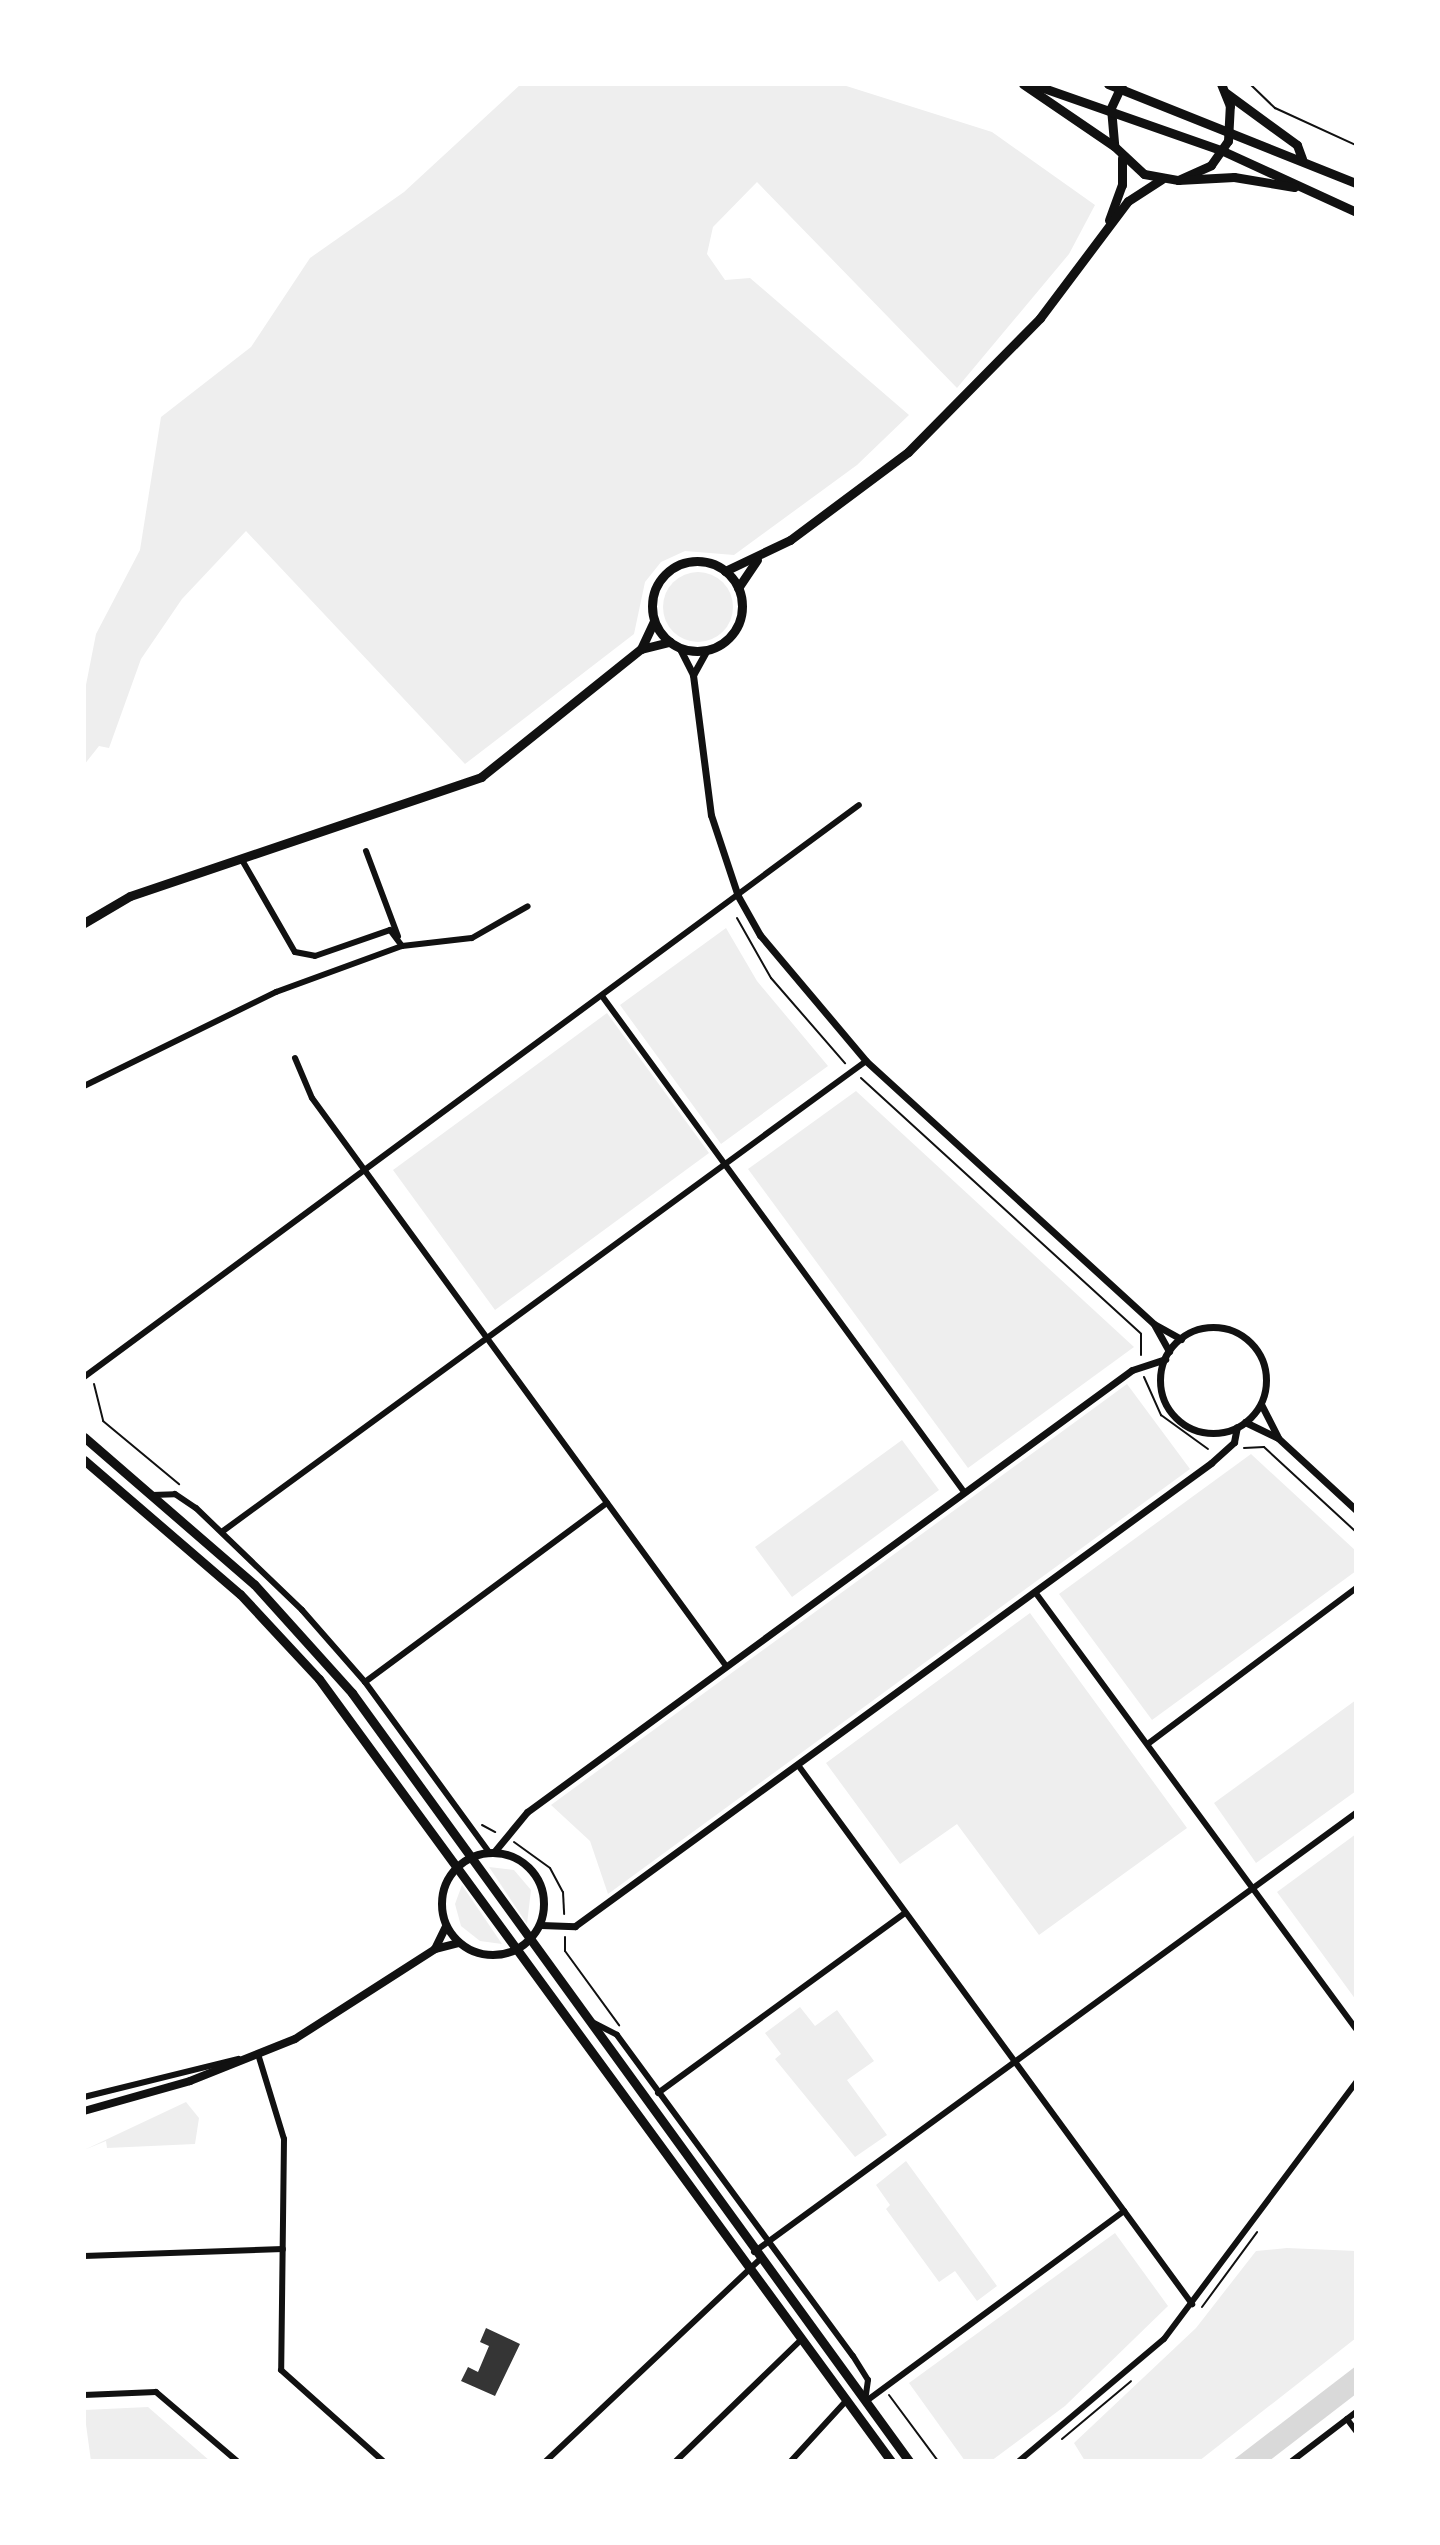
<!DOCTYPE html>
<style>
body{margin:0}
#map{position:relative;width:1440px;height:2545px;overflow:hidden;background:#fff;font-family:"DM Sans",sans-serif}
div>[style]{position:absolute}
.green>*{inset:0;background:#eee}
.round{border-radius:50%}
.water>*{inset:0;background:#d9d9d9}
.building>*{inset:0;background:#353535}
.path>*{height:2px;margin:-1px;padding:0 1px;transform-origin:1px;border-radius:1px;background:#111}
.minor>*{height:6px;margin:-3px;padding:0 3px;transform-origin:3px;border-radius:3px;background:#111}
.tertiary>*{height:7px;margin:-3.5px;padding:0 3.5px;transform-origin:3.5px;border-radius:3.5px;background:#111}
.tertiary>.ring{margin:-3.5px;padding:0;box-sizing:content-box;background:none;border:7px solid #111;border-radius:50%}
.secondary>*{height:8px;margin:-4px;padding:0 4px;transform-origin:4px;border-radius:4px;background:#111}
.secondary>.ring{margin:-4px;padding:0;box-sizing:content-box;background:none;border:8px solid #111;border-radius:50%}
.primary>*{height:9px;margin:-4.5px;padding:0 4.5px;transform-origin:4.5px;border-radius:4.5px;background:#111}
.primary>.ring{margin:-4.5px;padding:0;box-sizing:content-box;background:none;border:9px solid #111;border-radius:50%}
.trunk>*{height:9px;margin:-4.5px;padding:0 4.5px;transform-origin:4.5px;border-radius:4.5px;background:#111}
span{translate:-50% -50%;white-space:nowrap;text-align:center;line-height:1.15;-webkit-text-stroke:8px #fff;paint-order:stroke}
.frame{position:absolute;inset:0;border:86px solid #fff;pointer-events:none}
</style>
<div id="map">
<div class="green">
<i style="clip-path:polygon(521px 84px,840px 84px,992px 132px,1095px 205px,1069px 254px,957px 388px,757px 182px,713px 227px,707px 254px,725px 280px,750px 278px,909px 415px,857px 465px,734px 555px,685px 551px,661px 562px,645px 582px,634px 634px,465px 764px,246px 531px,182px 599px,141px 659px,109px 748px,99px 746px,84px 765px,84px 695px,96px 634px,140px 550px,161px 417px,251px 347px,310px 258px,404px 192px)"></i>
<i class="round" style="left:663px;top:572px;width:70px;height:70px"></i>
<i style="clip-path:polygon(726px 928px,757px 981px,828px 1066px,721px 1144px,620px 1005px)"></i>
<i style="clip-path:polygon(607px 1013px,709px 1153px,495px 1310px,393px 1170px)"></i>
<i style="clip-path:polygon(856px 1091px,1134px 1347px,968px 1468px,748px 1169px)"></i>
<i style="clip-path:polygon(1127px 1384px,1190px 1469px,608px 1894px,590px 1841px,551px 1805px)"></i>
<i style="clip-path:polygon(902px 1440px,939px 1490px,792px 1597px,755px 1547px)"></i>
<i style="clip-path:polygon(1251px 1454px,1356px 1551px,1356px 1571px,1152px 1720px,1059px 1594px)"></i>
<i style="clip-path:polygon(1030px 1613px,1187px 1828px,1039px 1935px,957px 1824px,900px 1864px,826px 1763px)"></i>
<i style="clip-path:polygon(1356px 1700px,1356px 1791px,1256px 1863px,1214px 1803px)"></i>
<i style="clip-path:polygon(1356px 1834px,1356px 2000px,1277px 1892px)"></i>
<i style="clip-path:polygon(489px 1867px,514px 1870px,531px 1890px,527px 1924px)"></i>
<i style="clip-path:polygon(462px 1885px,502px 1944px,480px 1941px,461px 1926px,455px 1904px)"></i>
<i style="clip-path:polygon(800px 2007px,815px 2026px,837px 2010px,874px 2061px,847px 2080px,887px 2135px,855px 2157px,775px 2059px,781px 2054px,765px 2033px)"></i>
<i style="clip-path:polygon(186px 2102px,199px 2118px,195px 2144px,107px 2148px,106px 2141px,84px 2150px)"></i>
<i style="clip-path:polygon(906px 2161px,997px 2286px,977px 2301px,955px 2271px,939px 2282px,886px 2209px,890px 2205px,876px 2185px)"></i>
<i style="clip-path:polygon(1115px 2233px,1168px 2306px,1065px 2406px,991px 2461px,965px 2461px,909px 2383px)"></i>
<i style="clip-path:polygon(1287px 2248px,1356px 2251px,1356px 2338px,1199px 2461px,1085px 2461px,1074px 2443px,1196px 2328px,1256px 2251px)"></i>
<i style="clip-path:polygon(148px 2407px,210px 2461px,91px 2461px,84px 2410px)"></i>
</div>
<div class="water">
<i style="clip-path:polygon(1356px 2366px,1356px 2394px,1269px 2461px,1232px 2461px)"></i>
</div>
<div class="building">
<i style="clip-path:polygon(486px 2328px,520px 2344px,495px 2396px,461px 2381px,468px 2367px,478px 2372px,489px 2346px,480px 2342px)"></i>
</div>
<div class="path">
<i style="left:1250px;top:84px;width:35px;rotate:44deg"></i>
<i style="left:1275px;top:108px;width:89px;rotate:24.6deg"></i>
<i style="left:737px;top:918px;width:69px;rotate:60.5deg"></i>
<i style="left:771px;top:978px;width:113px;rotate:49deg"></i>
<i style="left:861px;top:1078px;width:379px;rotate:42.4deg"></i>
<i style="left:1141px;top:1334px;width:21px;rotate:90deg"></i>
<i style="left:1144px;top:1377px;width:42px;rotate:65.9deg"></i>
<i style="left:1161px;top:1415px;width:58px;rotate:35.9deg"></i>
<i style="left:94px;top:1384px;width:38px;rotate:76deg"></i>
<i style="left:103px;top:1421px;width:99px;rotate:39.7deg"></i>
<i style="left:1244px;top:1448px;width:20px;rotate:-3deg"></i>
<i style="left:1264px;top:1447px;width:125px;rotate:42.7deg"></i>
<i style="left:482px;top:1825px;width:15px;rotate:28deg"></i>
<i style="left:514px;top:1842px;width:44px;rotate:35.8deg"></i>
<i style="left:550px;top:1868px;width:27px;rotate:62deg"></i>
<i style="left:563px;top:1892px;width:22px;rotate:87deg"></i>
<i style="left:565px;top:1937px;width:14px;rotate:90deg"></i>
<i style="left:565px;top:1951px;width:92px;rotate:53.9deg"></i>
<i style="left:1202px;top:2307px;width:93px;rotate:-53.7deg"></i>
<i style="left:889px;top:2395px;width:82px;rotate:53.4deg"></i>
<i style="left:1062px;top:2439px;width:90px;rotate:-40deg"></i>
</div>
<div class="minor">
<i style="left:366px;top:851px;width:91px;rotate:69.4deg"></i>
<i style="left:242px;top:860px;width:106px;rotate:60.1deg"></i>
<i style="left:295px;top:952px;width:20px;rotate:11deg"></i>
<i style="left:315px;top:956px;width:79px;rotate:-19.1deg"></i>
<i style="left:390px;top:930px;width:20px;rotate:53deg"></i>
<i style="left:602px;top:996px;width:615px;rotate:53.86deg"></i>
<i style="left:295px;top:1058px;width:43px;rotate:67deg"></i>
<i style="left:312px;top:1098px;width:703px;rotate:53.91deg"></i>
<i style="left:84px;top:1086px;width:214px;rotate:-26.1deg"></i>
<i style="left:276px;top:992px;width:134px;rotate:-20.1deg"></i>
<i style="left:402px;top:946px;width:70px;rotate:-6.5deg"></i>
<i style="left:472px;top:938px;width:64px;rotate:-29.7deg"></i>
<i style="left:84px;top:1377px;width:963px;rotate:-36.43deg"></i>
<i style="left:152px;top:1495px;width:23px;rotate:-2deg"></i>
<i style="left:175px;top:1494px;width:25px;rotate:34deg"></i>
<i style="left:196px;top:1508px;width:147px;rotate:43.9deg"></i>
<i style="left:302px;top:1610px;width:96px;rotate:48.8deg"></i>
<i style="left:365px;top:1682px;width:210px;rotate:53.9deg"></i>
<i style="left:223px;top:1531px;width:796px;rotate:-36.16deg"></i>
<i style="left:1035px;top:1592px;width:542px;rotate:53.7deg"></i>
<i style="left:365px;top:1682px;width:301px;rotate:-36.5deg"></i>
<i style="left:1149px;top:1743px;width:259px;rotate:-36.8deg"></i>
<i style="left:798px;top:1765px;width:668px;rotate:53.83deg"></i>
<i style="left:590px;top:2021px;width:30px;rotate:27deg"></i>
<i style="left:617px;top:2035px;width:398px;rotate:53.7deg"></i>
<i style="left:853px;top:2356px;width:28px;rotate:58deg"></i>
<i style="left:868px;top:2380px;width:22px;rotate:98deg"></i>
<i style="left:258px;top:2054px;width:89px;rotate:73deg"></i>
<i style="left:284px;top:2139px;width:231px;rotate:90.7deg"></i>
<i style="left:281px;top:2370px;width:137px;rotate:41.7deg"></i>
<i style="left:658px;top:2093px;width:306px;rotate:-36.1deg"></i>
<i style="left:84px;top:2097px;width:159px;rotate:-13.9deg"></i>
<i style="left:754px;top:2252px;width:745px;rotate:-36.1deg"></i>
<i style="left:84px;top:2256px;width:199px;rotate:-2deg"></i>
<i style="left:84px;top:2395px;width:72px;rotate:-2.4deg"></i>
<i style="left:156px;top:2392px;width:106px;rotate:40.4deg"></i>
<i style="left:865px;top:2402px;width:322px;rotate:-36.4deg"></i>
<i style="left:1347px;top:2419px;width:15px;rotate:53deg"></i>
<i style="left:546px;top:2461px;width:293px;rotate:-43.3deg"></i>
<i style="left:676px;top:2461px;width:174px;rotate:-44.1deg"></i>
<i style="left:791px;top:2461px;width:81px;rotate:-47.5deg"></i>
<i style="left:1019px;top:2461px;width:189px;rotate:-40.1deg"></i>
<i style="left:1164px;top:2339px;width:321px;rotate:-53.2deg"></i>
<i style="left:1292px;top:2461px;width:81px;rotate:-37.4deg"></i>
</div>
<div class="tertiary">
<i style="left:679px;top:647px;width:31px;rotate:63deg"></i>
<i style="left:693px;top:675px;width:141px;rotate:82.7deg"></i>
<i style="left:711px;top:815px;width:85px;rotate:71.6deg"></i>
<i style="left:738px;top:896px;width:45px;rotate:60.6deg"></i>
<i style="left:760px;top:935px;width:165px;rotate:49.9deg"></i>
<i style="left:866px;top:1061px;width:390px;rotate:42.4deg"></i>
<i style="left:1154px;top:1324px;width:31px;rotate:29deg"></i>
<i style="left:693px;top:675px;width:29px;rotate:-61deg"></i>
<i style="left:1155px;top:1326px;width:29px;rotate:61deg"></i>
<i class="ring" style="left:1160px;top:1327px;width:99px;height:99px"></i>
<i style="left:1261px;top:1404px;width:36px;rotate:63deg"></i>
<i style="left:1245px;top:1422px;width:37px;rotate:26deg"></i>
<i style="left:1278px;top:1438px;width:106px;rotate:42.7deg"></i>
<i style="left:494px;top:1852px;width:52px;rotate:-50.5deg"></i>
<i style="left:527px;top:1812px;width:749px;rotate:-36.15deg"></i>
<i style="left:1132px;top:1370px;width:35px;rotate:-18deg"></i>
<i style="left:541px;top:1925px;width:34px;rotate:2deg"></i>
<i style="left:575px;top:1926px;width:787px;rotate:-36.05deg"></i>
<i style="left:1211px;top:1463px;width:31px;rotate:-42deg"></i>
<i style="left:1234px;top:1442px;width:15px;rotate:-79deg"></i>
</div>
<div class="secondary">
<i class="ring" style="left:442px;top:1853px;width:94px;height:94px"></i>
<i style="left:435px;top:1949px;width:25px;rotate:-64deg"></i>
<i style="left:84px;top:2111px;width:110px;rotate:-15.8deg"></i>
<i style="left:190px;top:2081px;width:113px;rotate:-21.8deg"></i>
<i style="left:295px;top:2039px;width:166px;rotate:-32.7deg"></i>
<i style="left:435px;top:1949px;width:25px;rotate:-14deg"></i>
</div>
<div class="primary">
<i style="left:1122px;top:84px;width:26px;rotate:115deg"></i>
<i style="left:1111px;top:108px;width:38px;rotate:85deg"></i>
<i style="left:1114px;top:146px;width:41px;rotate:43deg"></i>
<i style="left:1144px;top:174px;width:35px;rotate:10deg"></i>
<i style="left:1178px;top:180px;width:36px;rotate:-24deg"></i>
<i style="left:1211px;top:165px;width:29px;rotate:-55deg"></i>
<i style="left:1228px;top:141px;width:35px;rotate:-87deg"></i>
<i style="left:1230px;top:106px;width:24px;rotate:-112deg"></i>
<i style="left:1109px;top:220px;width:37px;rotate:-70deg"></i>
<i style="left:1122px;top:185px;width:27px;rotate:-90deg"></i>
<i class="ring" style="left:652px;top:561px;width:81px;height:81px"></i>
<i style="left:725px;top:571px;width:72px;rotate:-25.5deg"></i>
<i style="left:790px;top:540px;width:147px;rotate:-36.7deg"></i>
<i style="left:908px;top:452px;width:188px;rotate:-45.4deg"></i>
<i style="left:1040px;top:318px;width:146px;rotate:-53.1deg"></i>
<i style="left:1128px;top:201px;width:40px;rotate:-32.9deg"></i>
<i style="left:738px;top:588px;width:34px;rotate:-56deg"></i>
<i style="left:641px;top:649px;width:30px;rotate:-14deg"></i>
<i style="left:84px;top:923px;width:53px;rotate:-30.4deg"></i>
<i style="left:130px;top:896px;width:371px;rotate:-18.7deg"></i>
<i style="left:481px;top:777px;width:205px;rotate:-38.7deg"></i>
<i style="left:641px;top:649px;width:31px;rotate:-65deg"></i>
<i style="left:84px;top:1437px;width:225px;rotate:40.9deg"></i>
<i style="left:254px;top:1584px;width:147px;rotate:48deg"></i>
<i style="left:352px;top:1693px;width:949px;rotate:54.05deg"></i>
<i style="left:84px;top:1460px;width:206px;rotate:40.7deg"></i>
<i style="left:240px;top:1594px;width:116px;rotate:47.1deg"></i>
<i style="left:319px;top:1679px;width:969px;rotate:53.82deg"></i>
</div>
<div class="trunk">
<i style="left:1023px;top:84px;width:110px;rotate:34.3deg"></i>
<i style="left:1032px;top:84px;width:202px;rotate:19.3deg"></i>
<i style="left:1223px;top:151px;width:146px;rotate:24.6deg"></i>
<i style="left:1108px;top:84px;width:267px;rotate:21.8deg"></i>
<i style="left:1226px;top:93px;width:88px;rotate:36.2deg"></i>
<i style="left:1297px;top:145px;width:15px;rotate:70deg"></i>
<i style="left:1178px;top:180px;width:56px;rotate:-3.1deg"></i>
<i style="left:1234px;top:177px;width:61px;rotate:9.5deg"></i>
</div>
<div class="frame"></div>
</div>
